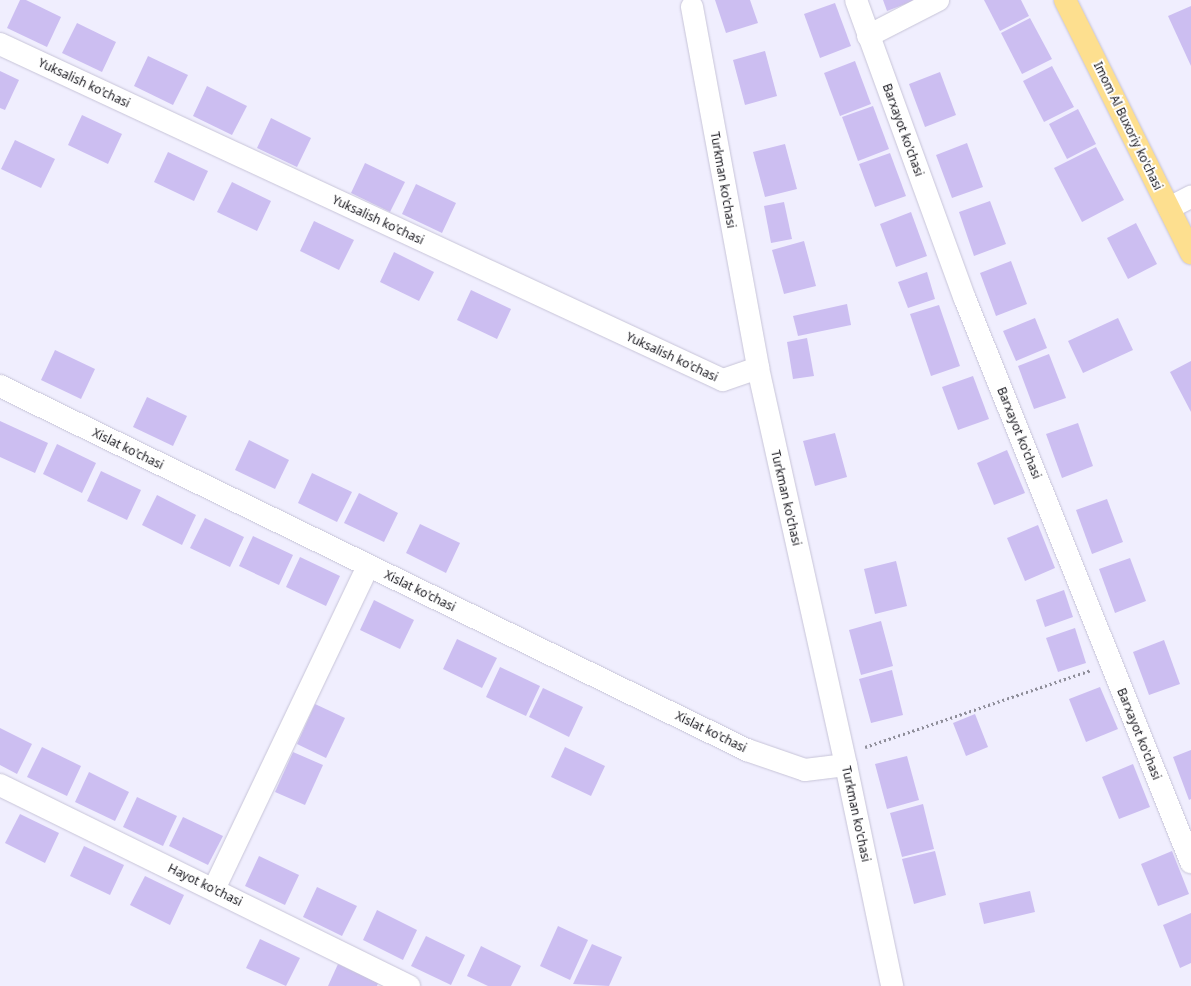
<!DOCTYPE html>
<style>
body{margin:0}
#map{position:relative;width:1191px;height:986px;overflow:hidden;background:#f0eefe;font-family:"Noto Sans",sans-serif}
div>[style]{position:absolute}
.building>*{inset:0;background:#ccbef1}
.path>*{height:2.5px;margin-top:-1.25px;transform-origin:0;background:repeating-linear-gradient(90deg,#8f8e9a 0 2px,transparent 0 5px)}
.roads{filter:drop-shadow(0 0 1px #c7c4d8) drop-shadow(0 0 1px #c7c4d8)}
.street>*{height:22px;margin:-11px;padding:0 11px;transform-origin:11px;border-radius:11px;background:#fff}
.primary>*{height:22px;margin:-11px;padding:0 11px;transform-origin:11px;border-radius:11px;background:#fddf8f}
span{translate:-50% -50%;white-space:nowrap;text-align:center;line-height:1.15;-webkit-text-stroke:4px #fff;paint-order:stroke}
.street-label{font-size:12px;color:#17161d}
</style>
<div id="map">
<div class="building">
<i style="clip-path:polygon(20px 0,26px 0,61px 17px,47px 47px,7px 28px)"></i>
<i style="clip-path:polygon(715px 0,750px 0,758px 23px,726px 33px)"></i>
<i style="clip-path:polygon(883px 0,916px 0,887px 11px)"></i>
<i style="clip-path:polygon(984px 0,1021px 0,1029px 16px,1000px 31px)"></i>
<i style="clip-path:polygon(835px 3px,851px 46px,820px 58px,804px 14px)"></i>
<i style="clip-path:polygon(1191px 6px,1191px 66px,1168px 16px)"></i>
<i style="clip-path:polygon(1030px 18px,1052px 59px,1022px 74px,1001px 33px)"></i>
<i style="clip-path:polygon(77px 23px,116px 42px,102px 72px,62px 53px)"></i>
<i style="clip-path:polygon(765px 51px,777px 96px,745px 105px,733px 60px)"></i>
<i style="clip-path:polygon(148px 56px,188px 75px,173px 105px,134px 86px)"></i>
<i style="clip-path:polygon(855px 61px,871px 104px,840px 116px,824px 73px)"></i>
<i style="clip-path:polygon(1052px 66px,1074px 107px,1044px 122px,1023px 81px)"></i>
<i style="clip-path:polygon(0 71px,19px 80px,5px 110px,0 108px)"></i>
<i style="clip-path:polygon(940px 72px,956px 115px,925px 127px,909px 84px)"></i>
<i style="clip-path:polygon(207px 86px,247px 106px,232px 135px,193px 116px)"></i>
<i style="clip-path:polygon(873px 106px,889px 149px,858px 161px,842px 117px)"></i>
<i style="clip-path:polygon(1078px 109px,1096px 144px,1067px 159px,1049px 124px)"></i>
<i style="clip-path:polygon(82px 115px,122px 134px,108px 164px,68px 145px)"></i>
<i style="clip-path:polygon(271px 118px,311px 138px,297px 167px,257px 148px)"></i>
<i style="clip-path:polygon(15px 140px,55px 159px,41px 188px,1px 169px)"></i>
<i style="clip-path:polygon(967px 143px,983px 187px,952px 198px,936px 155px)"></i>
<i style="clip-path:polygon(785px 144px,797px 189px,765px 197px,753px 152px)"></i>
<i style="clip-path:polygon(1096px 147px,1124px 200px,1082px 222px,1054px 168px)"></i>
<i style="clip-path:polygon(168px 152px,208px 171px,194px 201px,154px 182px)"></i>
<i style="clip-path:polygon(890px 153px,906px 196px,875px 207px,859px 164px)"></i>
<i style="clip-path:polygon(365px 163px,405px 182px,390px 212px,351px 193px)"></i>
<i style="clip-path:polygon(232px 182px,271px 201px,257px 231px,217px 212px)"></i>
<i style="clip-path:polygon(416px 184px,456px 203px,442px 233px,402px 214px)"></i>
<i style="clip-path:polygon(990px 201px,1006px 244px,974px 256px,959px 212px)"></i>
<i style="clip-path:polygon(784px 202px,792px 239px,771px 243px,764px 206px)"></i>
<i style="clip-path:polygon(911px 212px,927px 256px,896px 267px,880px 224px)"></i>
<i style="clip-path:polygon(314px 221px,354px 240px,339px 270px,300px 251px)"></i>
<i style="clip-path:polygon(1136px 223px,1157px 264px,1128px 279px,1107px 238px)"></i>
<i style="clip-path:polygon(804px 241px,816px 286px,784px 294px,772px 250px)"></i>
<i style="clip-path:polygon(394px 252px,434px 272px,419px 301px,380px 282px)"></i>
<i style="clip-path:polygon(1011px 261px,1027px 304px,996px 316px,980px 273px)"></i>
<i style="clip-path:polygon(927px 272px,935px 299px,908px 308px,898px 282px)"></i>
<i style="clip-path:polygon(471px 290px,511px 309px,497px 339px,457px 320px)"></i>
<i style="clip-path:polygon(847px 304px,851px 325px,798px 336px,793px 316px)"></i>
<i style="clip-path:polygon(939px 305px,960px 366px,931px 376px,910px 314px)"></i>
<i style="clip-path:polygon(1035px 318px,1047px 348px,1016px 361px,1003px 331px)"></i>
<i style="clip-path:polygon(1118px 318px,1133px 350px,1083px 373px,1068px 341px)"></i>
<i style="clip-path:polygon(807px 338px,814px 376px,793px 379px,787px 342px)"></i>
<i style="clip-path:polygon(55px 350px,95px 369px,81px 399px,41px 380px)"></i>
<i style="clip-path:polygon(1049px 354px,1066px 398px,1034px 409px,1018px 366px)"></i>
<i style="clip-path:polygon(1191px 361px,1191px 412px,1170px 372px)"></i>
<i style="clip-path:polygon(973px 376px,989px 419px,958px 430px,942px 387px)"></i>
<i style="clip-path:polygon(147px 397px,187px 416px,173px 446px,133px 427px)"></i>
<i style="clip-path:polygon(0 421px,48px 443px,35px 473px,0 457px)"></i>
<i style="clip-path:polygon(1078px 423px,1093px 466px,1062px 478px,1046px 434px)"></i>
<i style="clip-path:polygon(835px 433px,847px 477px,815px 486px,803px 441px)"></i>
<i style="clip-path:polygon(249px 440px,289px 460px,275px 489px,235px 470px)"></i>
<i style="clip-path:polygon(57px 444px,96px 463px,82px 493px,43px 474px)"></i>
<i style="clip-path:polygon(1007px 450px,1025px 493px,994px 505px,977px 463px)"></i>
<i style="clip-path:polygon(101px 471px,141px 490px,127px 520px,87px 501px)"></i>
<i style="clip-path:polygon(312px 473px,352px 492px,337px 522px,298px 503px)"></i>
<i style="clip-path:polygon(359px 493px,398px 513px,384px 542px,344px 523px)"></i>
<i style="clip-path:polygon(157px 495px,196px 515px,182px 545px,142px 525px)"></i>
<i style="clip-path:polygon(1107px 499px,1123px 542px,1092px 554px,1076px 510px)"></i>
<i style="clip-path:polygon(205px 518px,244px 537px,230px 567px,190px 548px)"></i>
<i style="clip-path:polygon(420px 524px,460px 543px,446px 573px,406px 553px)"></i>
<i style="clip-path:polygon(1038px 525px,1055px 568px,1025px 581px,1007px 538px)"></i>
<i style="clip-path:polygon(253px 536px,293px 555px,279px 585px,239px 566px)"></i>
<i style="clip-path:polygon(300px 557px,340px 576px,326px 606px,286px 587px)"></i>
<i style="clip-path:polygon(1130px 558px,1146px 601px,1115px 613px,1099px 569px)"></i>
<i style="clip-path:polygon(896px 561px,907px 606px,875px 614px,864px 569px)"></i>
<i style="clip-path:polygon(1064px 590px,1073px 617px,1045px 627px,1036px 600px)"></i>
<i style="clip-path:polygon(374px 600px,414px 620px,400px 649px,360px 630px)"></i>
<i style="clip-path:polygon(881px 621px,893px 666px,861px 675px,849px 630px)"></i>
<i style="clip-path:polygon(1075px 628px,1086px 663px,1058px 672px,1046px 638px)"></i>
<i style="clip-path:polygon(457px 639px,497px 658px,482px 688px,443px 669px)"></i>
<i style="clip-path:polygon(1164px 640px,1180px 684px,1149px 695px,1133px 652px)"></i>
<i style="clip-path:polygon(500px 667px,540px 686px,526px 716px,486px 697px)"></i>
<i style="clip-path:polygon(892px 670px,903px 715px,871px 723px,859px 679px)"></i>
<i style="clip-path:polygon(1100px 687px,1118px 729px,1086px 742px,1069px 699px)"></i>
<i style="clip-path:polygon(543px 688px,583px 707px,569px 737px,529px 717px)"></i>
<i style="clip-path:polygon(315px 704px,345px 718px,326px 758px,297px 744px)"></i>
<i style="clip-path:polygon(975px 714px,988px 747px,966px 756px,953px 723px)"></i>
<i style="clip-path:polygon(0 728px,32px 744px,17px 774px,0 765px)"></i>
<i style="clip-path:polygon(42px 747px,81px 766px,67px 796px,27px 777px)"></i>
<i style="clip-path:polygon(565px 747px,605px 766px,591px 796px,551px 777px)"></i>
<i style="clip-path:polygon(1191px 750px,1191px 799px,1189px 800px,1173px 757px)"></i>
<i style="clip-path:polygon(293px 752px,323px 765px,305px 805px,275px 792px)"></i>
<i style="clip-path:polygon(907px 756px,919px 800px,887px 809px,875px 764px)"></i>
<i style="clip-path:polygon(1133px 764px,1150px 807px,1119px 819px,1102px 777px)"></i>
<i style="clip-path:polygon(89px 772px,129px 792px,115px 821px,75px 802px)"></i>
<i style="clip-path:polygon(137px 797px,177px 816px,163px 846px,123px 827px)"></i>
<i style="clip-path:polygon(923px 804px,934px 849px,902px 857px,890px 813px)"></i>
<i style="clip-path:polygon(20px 814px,59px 833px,45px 863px,5px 843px)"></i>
<i style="clip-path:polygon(183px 817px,223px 836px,208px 865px,169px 846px)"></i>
<i style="clip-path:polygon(84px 846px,124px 865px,110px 895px,70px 876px)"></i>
<i style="clip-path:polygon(935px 851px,946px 895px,914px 904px,902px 859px)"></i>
<i style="clip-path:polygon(1172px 851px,1189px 894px,1158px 906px,1141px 864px)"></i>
<i style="clip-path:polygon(259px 856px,299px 875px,285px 905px,245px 886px)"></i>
<i style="clip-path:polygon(145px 876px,184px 895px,170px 925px,130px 905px)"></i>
<i style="clip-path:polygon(317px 887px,357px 906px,342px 936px,303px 917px)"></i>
<i style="clip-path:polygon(1030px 891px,1035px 912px,984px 924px,979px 903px)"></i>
<i style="clip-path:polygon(377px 910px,417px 930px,403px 960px,363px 940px)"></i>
<i style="clip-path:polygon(1191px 913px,1191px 963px,1180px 968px,1163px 925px)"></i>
<i style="clip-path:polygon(558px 926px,588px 940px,570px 980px,540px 966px)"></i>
<i style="clip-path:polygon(426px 936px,465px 955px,451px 985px,411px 966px)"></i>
<i style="clip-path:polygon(260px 939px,300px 958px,286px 986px,246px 968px)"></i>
<i style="clip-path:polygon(592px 944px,622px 957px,609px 986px,573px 984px)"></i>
<i style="clip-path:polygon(481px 946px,521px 966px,511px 986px,488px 986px,467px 976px)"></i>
<i style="clip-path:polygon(338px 964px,378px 983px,377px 986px,328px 986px)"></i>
</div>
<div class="path">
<i style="left:865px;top:747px;width:239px;rotate:-18.8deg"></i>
</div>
<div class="roads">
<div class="street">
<i style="left:856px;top:0;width:318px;rotate:70deg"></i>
<i style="left:965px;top:299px;width:607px;rotate:68.13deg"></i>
<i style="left:692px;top:7px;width:367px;rotate:79.6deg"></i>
<i style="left:758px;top:368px;width:407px;rotate:77.5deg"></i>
<i style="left:846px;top:765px;width:226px;rotate:78.2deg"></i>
<i style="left:868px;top:36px;width:79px;rotate:-27.2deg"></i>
<i style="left:0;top:44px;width:797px;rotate:24.93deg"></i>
<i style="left:723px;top:380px;width:37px;rotate:-19deg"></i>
<i style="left:1169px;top:208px;width:25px;rotate:-27deg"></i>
<i style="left:0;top:386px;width:831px;rotate:25.98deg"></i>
<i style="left:747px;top:750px;width:61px;rotate:19deg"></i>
<i style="left:805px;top:770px;width:41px;rotate:-7deg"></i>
<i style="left:0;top:785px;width:456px;rotate:26.2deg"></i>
<i style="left:214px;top:889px;width:358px;rotate:-64.5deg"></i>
</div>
<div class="primary">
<i style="left:1065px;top:0;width:283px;rotate:63.5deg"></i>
</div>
</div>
<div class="street-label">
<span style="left:84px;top:83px;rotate:25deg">Yuksalish ko'chasi</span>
<span style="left:1128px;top:126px;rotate:64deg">Imom Al Buxoriy ko'chasi</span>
<span style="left:903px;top:130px;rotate:70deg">Barxayot ko'chasi</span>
<span style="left:723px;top:180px;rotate:80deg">Turkman ko'chasi</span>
<span style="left:378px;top:220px;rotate:25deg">Yuksalish ko'chasi</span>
<span style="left:672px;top:357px;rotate:25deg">Yuksalish ko'chasi</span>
<span style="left:1019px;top:433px;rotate:68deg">Barxayot ko'chasi</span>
<span style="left:128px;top:449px;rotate:26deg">Xislat ko'chasi</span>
<span style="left:786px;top:498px;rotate:77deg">Turkman ko'chasi</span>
<span style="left:420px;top:591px;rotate:26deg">Xislat ko'chasi</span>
<span style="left:711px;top:732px;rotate:26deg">Xislat ko'chasi</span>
<span style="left:1139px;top:734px;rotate:68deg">Barxayot ko'chasi</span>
<span style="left:856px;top:814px;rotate:78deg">Turkman ko'chasi</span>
<span style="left:205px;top:885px;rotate:26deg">Hayot ko'chasi</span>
</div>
</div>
